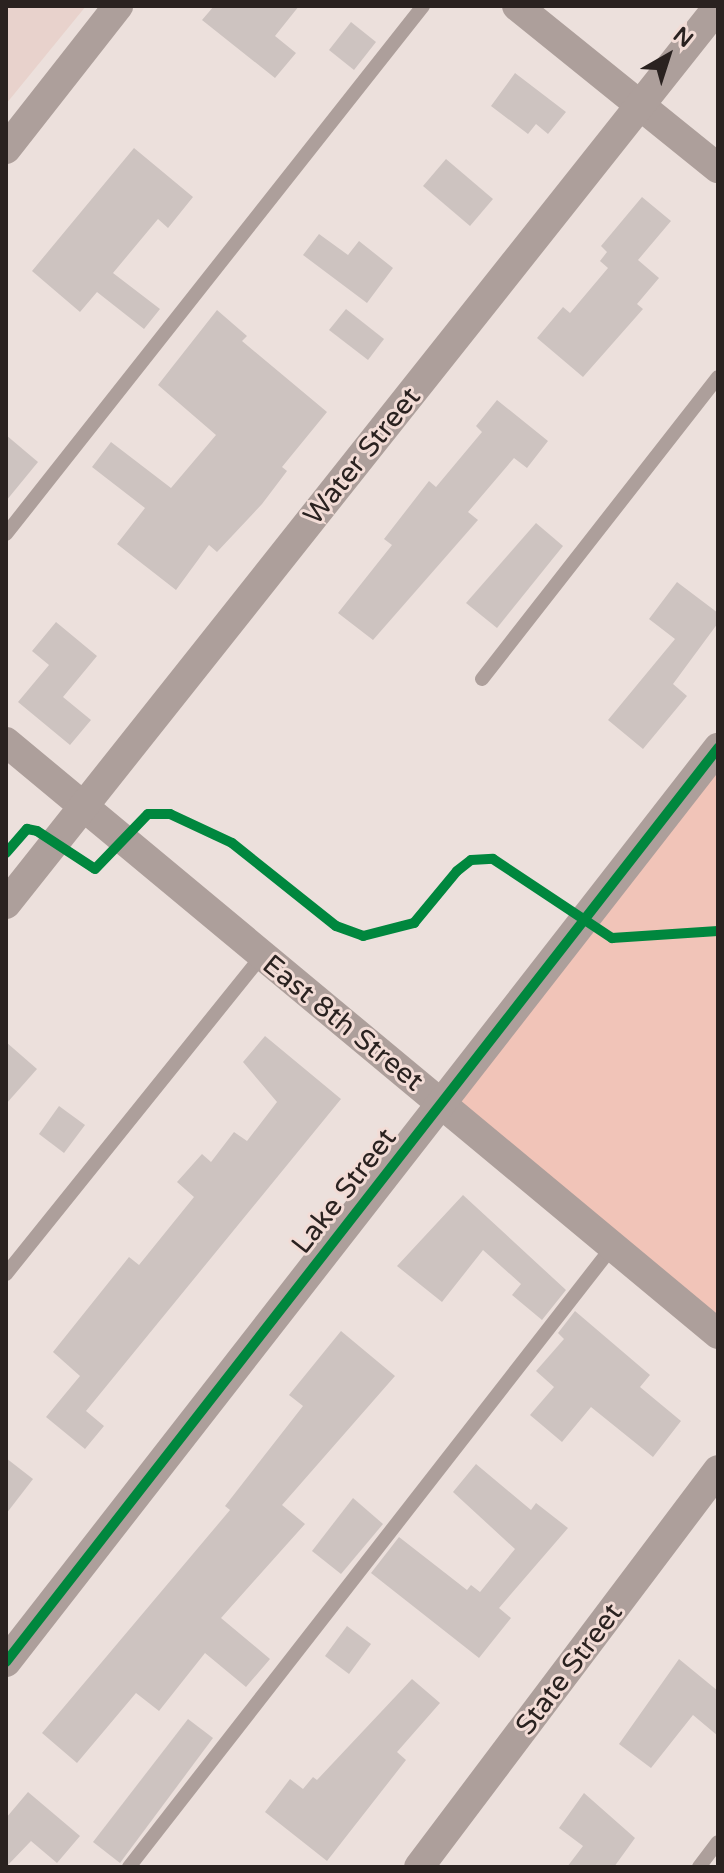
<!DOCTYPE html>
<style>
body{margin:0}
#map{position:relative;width:724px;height:1873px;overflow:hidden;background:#ece0dc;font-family:"Varela Round",sans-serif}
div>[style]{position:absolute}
.built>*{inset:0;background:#e8d2cc}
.green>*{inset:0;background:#f1c4b8}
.building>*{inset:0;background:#cdc3c0}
.service>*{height:14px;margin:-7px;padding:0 7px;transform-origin:7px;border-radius:7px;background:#ad9f9b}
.minor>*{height:30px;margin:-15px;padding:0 15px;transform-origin:15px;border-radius:15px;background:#ad9f9b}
.cycleway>*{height:10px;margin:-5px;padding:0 5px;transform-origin:5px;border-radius:5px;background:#00873e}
span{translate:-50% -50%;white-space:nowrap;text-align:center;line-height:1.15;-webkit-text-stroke:6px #f2dcd6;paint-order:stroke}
.street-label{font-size:28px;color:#2a2220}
.frame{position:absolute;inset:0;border:8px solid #2a2220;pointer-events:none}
.north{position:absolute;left:628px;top:16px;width:80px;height:80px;-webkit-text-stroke:6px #f2dcd6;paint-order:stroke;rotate:39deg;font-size:22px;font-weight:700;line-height:32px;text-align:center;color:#2a2220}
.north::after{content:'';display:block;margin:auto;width:28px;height:36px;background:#2a2220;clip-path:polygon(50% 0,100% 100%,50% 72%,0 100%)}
</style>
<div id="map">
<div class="built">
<i style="clip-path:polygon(6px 6px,86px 6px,6px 104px)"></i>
</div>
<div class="green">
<i style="clip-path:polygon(718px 763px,718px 1323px,453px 1105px)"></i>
</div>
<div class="building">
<i style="clip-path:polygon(214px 6px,299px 6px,275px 36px,296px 53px,275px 78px,202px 20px)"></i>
<i style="clip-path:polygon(351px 22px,376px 42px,354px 70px,329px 50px)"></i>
<i style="clip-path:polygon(515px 73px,566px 112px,548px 134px,536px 124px,528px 134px,491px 106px)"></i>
<i style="clip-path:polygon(134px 148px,193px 197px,168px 228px,158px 219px,113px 273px,160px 309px,144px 329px,97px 292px,80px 312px,32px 271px)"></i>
<i style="clip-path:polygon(446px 159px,493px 199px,470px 226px,423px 186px)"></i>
<i style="clip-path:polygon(642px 197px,671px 221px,638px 260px,659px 278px,637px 304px,643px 309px,583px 377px,537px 338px,563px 307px,570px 313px,608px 268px,600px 261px,607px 252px,601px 246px)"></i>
<i style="clip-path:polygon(319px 234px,348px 255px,359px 241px,393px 268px,367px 303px,303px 255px)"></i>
<i style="clip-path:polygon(346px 309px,384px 339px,368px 360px,329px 330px)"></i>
<i style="clip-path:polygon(217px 310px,247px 336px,242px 341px,327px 412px,282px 467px,287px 471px,262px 504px,217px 552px,209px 545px,176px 590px,117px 544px,145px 508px,92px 467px,111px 442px,171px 488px,216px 435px,158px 385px)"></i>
<i style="clip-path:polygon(497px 400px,548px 441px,527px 468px,514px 458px,468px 512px,478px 520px,373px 640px,338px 613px,392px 545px,384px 539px,429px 481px,436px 487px,482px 432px,476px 426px)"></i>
<i style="clip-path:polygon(6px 435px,38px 462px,6px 501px)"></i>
<i style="clip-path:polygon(536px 523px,563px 546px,497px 628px,466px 603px)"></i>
<i style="clip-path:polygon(677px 582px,718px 613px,718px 623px,673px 684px,687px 696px,643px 749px,608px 720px,675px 639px,649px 619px)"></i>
<i style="clip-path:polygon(56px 622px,97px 656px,63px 697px,91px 720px,70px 745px,18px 702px,49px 665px,32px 651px)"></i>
<i style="clip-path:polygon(265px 1036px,341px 1099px,86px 1411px,104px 1426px,85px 1449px,46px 1417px,80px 1376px,53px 1352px,129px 1257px,139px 1265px,194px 1197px,177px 1182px,202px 1154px,211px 1162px,234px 1132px,247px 1141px,277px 1102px,243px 1062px)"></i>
<i style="clip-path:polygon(6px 1042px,37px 1069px,6px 1104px)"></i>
<i style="clip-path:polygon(59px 1106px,85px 1125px,64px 1153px,39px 1134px)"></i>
<i style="clip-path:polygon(463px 1195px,566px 1290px,542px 1320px,512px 1295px,521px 1284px,483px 1250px,442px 1302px,397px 1266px)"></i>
<i style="clip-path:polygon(575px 1311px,650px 1375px,640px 1387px,681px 1421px,653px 1457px,591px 1407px,562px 1442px,530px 1415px,554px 1387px,536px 1371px,564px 1339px,558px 1333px)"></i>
<i style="clip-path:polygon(341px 1331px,395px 1376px,282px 1505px,305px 1524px,221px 1618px,270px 1659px,246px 1687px,205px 1653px,159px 1711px,136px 1693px,77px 1763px,42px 1733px,230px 1510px,225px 1506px,303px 1406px,289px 1395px)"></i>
<i style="clip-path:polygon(6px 1458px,33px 1479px,6px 1514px)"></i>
<i style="clip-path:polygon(476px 1464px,531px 1510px,536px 1503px,568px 1528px,499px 1608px,511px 1618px,479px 1658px,371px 1573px,399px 1537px,467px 1590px,471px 1585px,480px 1592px,515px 1549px,453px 1492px)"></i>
<i style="clip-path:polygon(353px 1498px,383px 1524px,341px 1574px,312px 1551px)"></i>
<i style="clip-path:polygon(347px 1626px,371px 1644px,349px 1674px,325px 1656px)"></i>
<i style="clip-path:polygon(679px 1659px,718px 1691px,718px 1736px,693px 1715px,651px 1768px,619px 1744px)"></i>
<i style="clip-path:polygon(412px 1679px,440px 1703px,397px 1752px,406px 1760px,327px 1861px,265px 1812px,290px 1779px,303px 1789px,313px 1777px,317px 1780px)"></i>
<i style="clip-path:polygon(188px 1719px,213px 1738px,120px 1863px,93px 1842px)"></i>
<i style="clip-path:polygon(28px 1792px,80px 1836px,57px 1863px,31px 1841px,6px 1867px,6px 1818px)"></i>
<i style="clip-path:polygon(584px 1793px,635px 1838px,614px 1867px,567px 1867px,583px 1846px,559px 1828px)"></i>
</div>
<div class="service">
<i style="left:6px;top:534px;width:673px;rotate:-51.7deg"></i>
<i style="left:482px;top:679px;width:383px;rotate:-52deg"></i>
<i style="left:6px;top:1274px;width:408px;rotate:-51.2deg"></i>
<i style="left:129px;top:1867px;width:787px;rotate:-52.07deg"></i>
<i style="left:699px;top:1867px;width:31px;rotate:-53deg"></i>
</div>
<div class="minor">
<i style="left:517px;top:6px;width:258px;rotate:38.9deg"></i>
<i style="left:6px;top:149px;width:182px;rotate:-51.9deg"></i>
<i style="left:6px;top:742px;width:926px;rotate:39.74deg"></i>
<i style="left:6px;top:904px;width:1145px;rotate:-51.56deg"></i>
<i style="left:6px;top:1662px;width:1159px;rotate:-52.08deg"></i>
<i style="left:419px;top:1867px;width:497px;rotate:-53deg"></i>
</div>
<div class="cycleway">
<i style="left:6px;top:853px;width:32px;rotate:-49deg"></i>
<i style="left:27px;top:829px;width:10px;rotate:11deg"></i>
<i style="left:37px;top:831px;width:69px;rotate:33.2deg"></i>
<i style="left:95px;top:869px;width:76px;rotate:-46.1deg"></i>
<i style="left:148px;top:814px;width:22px"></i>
<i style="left:170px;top:814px;width:68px;rotate:25.1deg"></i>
<i style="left:232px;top:843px;width:133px;rotate:38.6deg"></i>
<i style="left:336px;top:926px;width:29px;rotate:20deg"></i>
<i style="left:363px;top:936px;width:53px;rotate:-14.3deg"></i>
<i style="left:414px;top:923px;width:67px;rotate:-50.4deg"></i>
<i style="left:457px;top:871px;width:18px;rotate:-38deg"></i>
<i style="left:471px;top:860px;width:22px;rotate:-3deg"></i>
<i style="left:493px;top:859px;width:143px;rotate:33.6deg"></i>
<i style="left:612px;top:938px;width:106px;rotate:-3.8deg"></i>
<i style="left:6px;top:1662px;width:1159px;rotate:-52.08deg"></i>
</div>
<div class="street-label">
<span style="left:362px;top:456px;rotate:-51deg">Water Street</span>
<span style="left:343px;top:1023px;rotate:39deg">East 8th Street</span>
<span style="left:344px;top:1191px;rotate:-52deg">Lake Street</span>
<span style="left:569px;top:1669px;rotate:-53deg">State Street</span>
</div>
<div class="frame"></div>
<div class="north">N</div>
</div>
